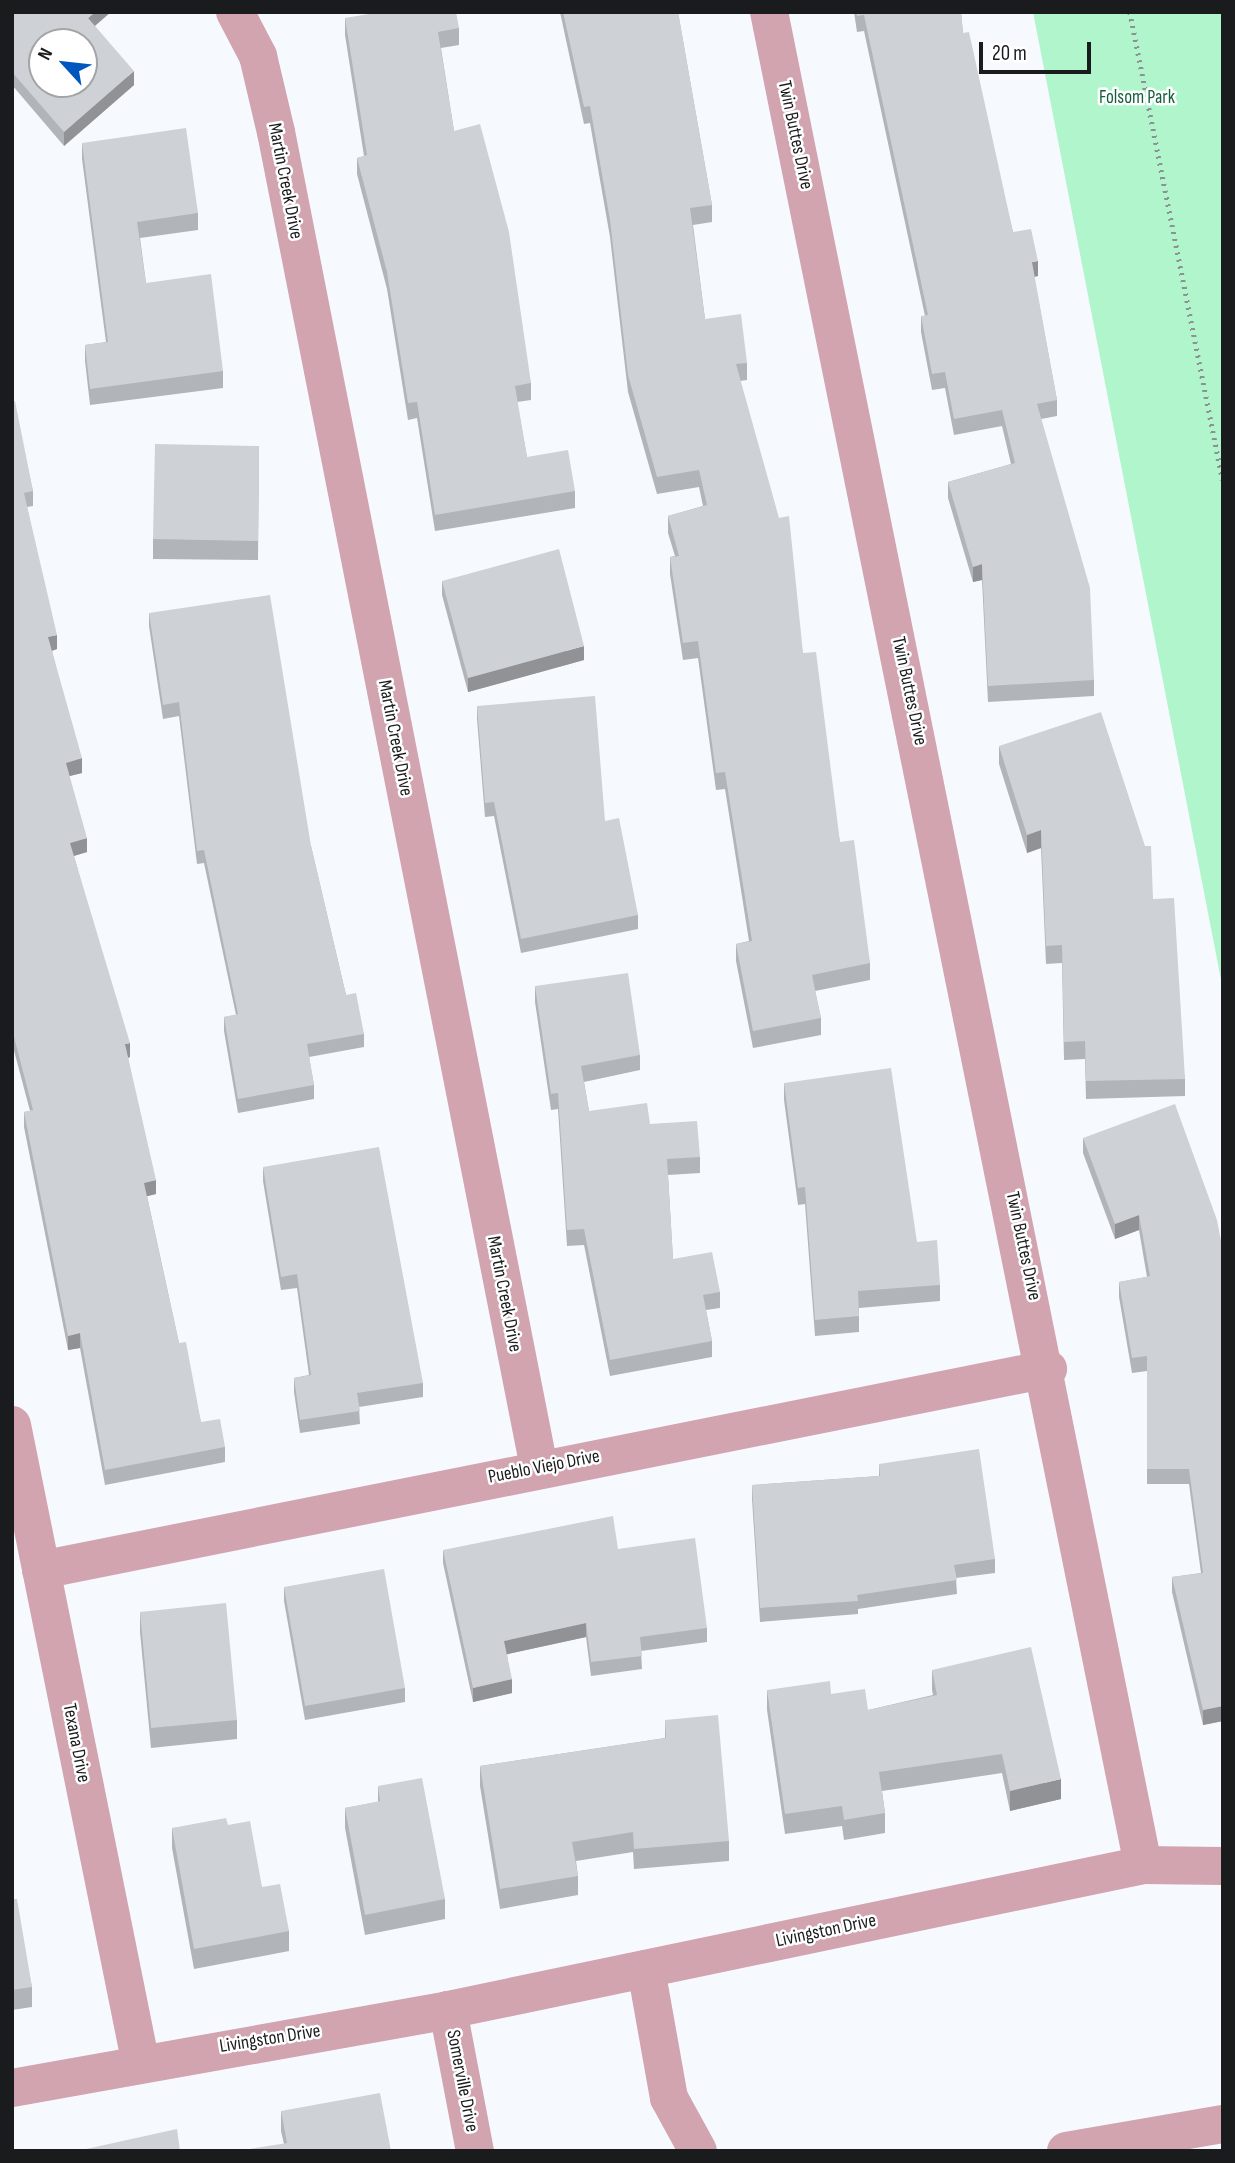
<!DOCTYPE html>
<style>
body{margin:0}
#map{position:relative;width:1235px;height:2163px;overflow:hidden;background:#f6fafe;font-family:"Sofia Sans Condensed",sans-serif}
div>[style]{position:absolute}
.green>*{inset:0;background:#b1f5cc}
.path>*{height:4.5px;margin-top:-2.25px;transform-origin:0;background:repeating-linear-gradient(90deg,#8e9194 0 2px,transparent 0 7px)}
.minor>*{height:38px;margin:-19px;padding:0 19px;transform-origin:19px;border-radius:19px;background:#d1a4af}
.wall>*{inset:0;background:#b1b4b8}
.shaded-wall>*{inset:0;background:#909296}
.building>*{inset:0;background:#ced1d6}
span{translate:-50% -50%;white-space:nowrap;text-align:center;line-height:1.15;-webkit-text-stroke:5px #fff;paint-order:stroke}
.park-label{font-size:19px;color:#165f3c}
.street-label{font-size:19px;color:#1a1b1d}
.frame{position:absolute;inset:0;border:14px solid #1a1b1d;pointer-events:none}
.north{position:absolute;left:28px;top:28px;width:70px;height:70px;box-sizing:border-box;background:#fff;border:2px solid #a3a4a5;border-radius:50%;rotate:297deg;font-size:19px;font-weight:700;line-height:28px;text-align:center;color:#1a1b1d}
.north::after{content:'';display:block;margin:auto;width:24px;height:32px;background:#0056bf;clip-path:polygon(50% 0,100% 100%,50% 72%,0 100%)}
.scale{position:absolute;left:979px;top:42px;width:112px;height:32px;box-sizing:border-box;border:4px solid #1a1b1d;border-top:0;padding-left:9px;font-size:21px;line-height:24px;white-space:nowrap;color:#1a1b1d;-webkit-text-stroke:5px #fff;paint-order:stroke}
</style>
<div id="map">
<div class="green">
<i style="clip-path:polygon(1033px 12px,1223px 12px,1223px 990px)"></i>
</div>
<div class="path">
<i style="left:1130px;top:12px;width:477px;rotate:78.8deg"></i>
</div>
<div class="minor">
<i style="left:235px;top:12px;width:50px;rotate:62.4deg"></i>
<i style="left:258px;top:56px;width:78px;rotate:76.7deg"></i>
<i style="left:276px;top:132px;width:1362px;rotate:78.86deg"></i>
<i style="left:12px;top:1425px;width:648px;rotate:78.6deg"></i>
<i style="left:41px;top:1570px;width:1027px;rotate:-11.29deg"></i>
<i style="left:1143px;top:1865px;width:80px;rotate:0.7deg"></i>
<i style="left:646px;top:1969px;width:131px;rotate:79.9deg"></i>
<i style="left:669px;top:2098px;width:60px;rotate:61.3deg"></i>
<i style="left:448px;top:2010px;width:144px;rotate:79.2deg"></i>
<i style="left:12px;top:2088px;width:443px;rotate:-10.1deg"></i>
<i style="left:448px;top:2010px;width:710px;rotate:-11.78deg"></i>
<i style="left:1143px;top:1865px;width:1890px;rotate:-101.41deg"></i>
<i style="left:1066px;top:2151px;width:159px;rotate:-9.8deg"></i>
</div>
<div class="wall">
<i style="clip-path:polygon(12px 12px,95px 26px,134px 85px,64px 146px,12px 85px)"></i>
<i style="clip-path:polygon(560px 12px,678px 12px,712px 205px,712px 222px,693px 225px,705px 319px,747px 363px,747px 380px,740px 381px,803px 653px,840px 842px,870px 963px,870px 980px,815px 991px,821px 1018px,821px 1035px,753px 1048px,736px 961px,736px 944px,749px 941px,725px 789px,716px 790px,698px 658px,683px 660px,670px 574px,670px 557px,675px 556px,668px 533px,668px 516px,703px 506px,699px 487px,657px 494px,628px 392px,610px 237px,590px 123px,584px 124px)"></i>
<i style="clip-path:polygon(854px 12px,961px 12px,963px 33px,1013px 232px,1038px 276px,1034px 277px,1057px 400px,1057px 416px,1041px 419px,1094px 680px,1094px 696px,988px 702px,982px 580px,973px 582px,948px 498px,948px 482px,1011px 464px,1002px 426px,954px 435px,945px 388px,932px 390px,921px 332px,921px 316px,925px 316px,864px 31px,857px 32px)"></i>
<i style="clip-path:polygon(345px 18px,459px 28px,459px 45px,441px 48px,454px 131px,531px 383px,531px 400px,517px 402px,527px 457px,575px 491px,575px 508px,435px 531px,417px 418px,408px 420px,387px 289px,357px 174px,357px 158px,364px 156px,345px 35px)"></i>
<i style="clip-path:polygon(82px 143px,198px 213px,198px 230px,140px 238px,146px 283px,223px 371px,223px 388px,90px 405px,85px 361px,85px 345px,106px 342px,82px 159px)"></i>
<i style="clip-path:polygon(12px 402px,33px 491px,33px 506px,27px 507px,57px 649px,52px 651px,82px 773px,69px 776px,87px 852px,74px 856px,130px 1057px,128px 1058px,156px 1194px,147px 1196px,179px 1343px,201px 1422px,225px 1447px,225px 1462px,105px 1485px,80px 1348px,68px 1350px,24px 1127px,24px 1112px,30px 1111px,12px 1043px)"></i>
<i style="clip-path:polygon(259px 446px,258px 560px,153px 559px,153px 539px)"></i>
<i style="clip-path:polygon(442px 581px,584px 660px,468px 692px,442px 595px)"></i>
<i style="clip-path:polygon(149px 613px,311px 846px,346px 995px,364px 1034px,364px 1047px,309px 1057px,314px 1085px,314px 1099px,238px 1113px,224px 1031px,224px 1017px,236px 1015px,204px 863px,197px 864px,179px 716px,163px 719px,149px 626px)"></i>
<i style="clip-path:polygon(477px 706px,605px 821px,638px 915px,638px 929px,521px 953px,494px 816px,485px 817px,477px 719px)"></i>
<i style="clip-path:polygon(999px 746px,1153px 899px,1185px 1079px,1185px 1096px,1086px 1099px,1085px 1059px,1064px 1060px,1062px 963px,1046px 964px,1041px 848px,1027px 853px,999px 764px)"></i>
<i style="clip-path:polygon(535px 986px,640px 1055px,640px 1070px,584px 1082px,589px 1111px,650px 1124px,700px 1157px,700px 1173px,668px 1175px,673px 1259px,720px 1292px,720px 1308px,706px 1310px,712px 1341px,712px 1357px,610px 1376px,584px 1245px,567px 1246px,558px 1109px,551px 1110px,535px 1002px)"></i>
<i style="clip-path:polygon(784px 1083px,917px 1242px,940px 1285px,940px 1301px,859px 1308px,859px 1332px,815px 1336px,805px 1204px,798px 1205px,784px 1100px)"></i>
<i style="clip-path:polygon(1083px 1138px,1223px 1251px,1223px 1721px,1203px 1725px,1172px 1592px,1172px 1577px,1201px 1573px,1189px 1484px,1147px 1484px,1147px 1371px,1132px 1373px,1119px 1297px,1119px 1282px,1147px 1277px,1139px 1230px,1115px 1239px,1083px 1153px)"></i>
<i style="clip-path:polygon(263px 1167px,423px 1383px,423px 1397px,359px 1407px,360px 1424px,300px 1433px,294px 1392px,294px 1378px,309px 1375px,297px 1288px,281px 1290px,263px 1181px)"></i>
<i style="clip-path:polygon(879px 1464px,995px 1559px,995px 1573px,956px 1578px,957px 1594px,858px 1609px,858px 1614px,760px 1622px,752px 1499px,752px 1485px,879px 1476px)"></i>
<i style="clip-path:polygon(618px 1549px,707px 1628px,707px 1642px,641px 1651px,642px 1669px,591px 1676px,586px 1637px,507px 1654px,512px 1693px,473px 1702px,443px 1563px,443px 1550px)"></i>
<i style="clip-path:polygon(284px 1587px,405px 1688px,405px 1702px,305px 1720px,284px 1601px)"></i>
<i style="clip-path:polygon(140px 1612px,237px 1720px,237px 1739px,151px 1748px,140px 1632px)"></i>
<i style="clip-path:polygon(932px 1670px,1061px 1799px,1010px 1811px,1002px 1773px,882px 1791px,885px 1813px,885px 1833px,844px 1840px,842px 1826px,785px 1834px,767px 1710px,767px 1690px,831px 1694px,868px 1710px,933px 1695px,932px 1690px)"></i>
<i style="clip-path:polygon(665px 1720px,729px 1841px,729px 1861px,634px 1869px,633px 1852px,576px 1861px,578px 1876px,578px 1895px,500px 1909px,480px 1786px,480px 1766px,665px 1738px)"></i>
<i style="clip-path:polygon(378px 1786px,445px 1899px,445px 1919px,365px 1935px,345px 1828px,345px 1808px,378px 1802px)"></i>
<i style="clip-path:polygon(228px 1825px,262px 1887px,289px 1931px,289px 1951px,194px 1969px,172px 1848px,172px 1828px)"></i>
<i style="clip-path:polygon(12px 1899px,32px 1987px,32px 2007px,12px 2010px)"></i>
<i style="clip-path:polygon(281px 2111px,391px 2151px,284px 2144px,281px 2131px)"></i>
</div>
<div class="shaded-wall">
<i style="clip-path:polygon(95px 12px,111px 12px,88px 32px,88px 18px)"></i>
<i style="clip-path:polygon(134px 71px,134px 85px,64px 146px,64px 132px)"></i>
<i style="clip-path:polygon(1038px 261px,1038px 276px,1032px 277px,1032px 262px)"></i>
<i style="clip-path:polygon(982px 564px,982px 580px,973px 582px,973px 567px)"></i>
<i style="clip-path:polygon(57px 635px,57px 649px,48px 652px,48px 637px)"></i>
<i style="clip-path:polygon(584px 646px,584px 660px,468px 692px,468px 678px)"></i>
<i style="clip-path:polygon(82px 758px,82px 773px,66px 777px,66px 763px)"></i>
<i style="clip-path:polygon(1041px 830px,1041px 848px,1027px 853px,1027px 835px)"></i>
<i style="clip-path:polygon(87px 838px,87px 852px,70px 857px,70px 843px)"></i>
<i style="clip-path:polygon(130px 1043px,130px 1057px,125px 1059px,125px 1044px)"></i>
<i style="clip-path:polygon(156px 1180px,156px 1194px,144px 1197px,144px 1183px)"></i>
<i style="clip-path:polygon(1139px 1215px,1139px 1230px,1115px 1239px,1115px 1224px)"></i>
<i style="clip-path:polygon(80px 1333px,80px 1348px,68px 1350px,68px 1336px)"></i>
<i style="clip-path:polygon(586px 1623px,586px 1637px,504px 1655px,504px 1641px)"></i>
<i style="clip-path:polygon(512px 1679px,512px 1693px,473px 1702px,473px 1688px)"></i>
<i style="clip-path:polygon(1223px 1706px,1223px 1721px,1203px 1725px,1203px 1710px)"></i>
<i style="clip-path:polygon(1061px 1779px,1061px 1799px,1010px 1811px,1010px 1791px)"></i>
</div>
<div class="building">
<i style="clip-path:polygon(evenodd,12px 12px,95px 12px,88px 18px,134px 71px,64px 132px,12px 72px,12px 12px,42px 42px,84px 42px,84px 84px,42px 84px,42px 42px)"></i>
<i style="clip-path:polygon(381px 12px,456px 12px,459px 28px,438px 32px,454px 131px,480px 124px,509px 232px,531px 383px,515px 386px,527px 457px,568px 450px,575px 491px,435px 515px,417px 402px,408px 403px,387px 272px,357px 158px,367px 155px,345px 18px)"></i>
<i style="clip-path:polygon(563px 12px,678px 12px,712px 205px,690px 208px,705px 319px,741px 314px,747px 363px,736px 364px,779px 518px,789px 516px,803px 653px,816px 652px,840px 842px,854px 840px,870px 963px,812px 975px,821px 1018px,753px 1031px,736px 944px,752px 941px,725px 772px,716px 773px,698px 641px,683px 643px,670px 557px,679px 556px,668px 516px,707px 505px,699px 470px,657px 477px,628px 375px,610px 220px,590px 106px,584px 107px)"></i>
<i style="clip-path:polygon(856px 12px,961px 12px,963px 33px,969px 32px,1013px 232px,1031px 229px,1038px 261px,1032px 262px,1057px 400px,1037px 404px,1090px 588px,1094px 680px,988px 686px,982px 564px,973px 567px,948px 482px,1015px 463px,1002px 410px,954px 419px,945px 372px,932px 374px,921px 316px,928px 315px,864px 15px,857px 16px)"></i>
<i style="clip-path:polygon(186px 128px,198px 213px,137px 222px,146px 283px,211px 274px,223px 371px,90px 389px,85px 345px,108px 342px,82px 143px)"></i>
<i style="clip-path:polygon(15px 401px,33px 491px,24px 493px,57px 635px,48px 637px,82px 758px,66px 763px,87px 838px,70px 843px,130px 1043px,125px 1044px,156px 1180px,144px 1183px,179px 1343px,186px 1342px,201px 1422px,220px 1419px,225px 1447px,105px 1470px,80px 1333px,68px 1336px,24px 1112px,33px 1110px,12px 1029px,12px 402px)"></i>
<i style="clip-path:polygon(155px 444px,259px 446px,258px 541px,153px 539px)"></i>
<i style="clip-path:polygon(559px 549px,584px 646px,468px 678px,442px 581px)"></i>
<i style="clip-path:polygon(270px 595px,311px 846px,346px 995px,356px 993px,364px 1034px,307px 1044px,314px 1085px,238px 1099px,224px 1017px,238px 1014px,204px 850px,197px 851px,179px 702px,163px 705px,149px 613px)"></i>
<i style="clip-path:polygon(595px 696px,605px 821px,619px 818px,638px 915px,521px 939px,494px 802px,485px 803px,477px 706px)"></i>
<i style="clip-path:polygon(1101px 712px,1145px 846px,1151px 846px,1153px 899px,1174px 898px,1185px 1079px,1086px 1081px,1085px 1041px,1064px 1042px,1062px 945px,1046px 946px,1041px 830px,1027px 835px,999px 746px)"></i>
<i style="clip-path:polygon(628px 973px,640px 1055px,581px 1066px,589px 1111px,647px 1103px,650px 1124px,697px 1121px,700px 1157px,667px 1159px,673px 1259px,712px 1252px,720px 1292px,703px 1295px,712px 1341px,610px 1360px,584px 1229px,567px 1230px,558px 1093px,551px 1094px,535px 986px)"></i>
<i style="clip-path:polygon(891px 1068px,917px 1242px,937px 1240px,940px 1285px,858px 1291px,859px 1316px,815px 1320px,805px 1187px,798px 1188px,784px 1083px)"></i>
<i style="clip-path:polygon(1175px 1104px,1217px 1220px,1223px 1251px,1223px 1706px,1203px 1710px,1172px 1577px,1203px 1573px,1189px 1469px,1147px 1469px,1147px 1356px,1132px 1358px,1119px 1282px,1150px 1276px,1139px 1215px,1115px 1224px,1083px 1138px)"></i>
<i style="clip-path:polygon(379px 1147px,423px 1383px,357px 1393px,360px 1411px,300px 1420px,294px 1378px,311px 1375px,297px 1274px,281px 1277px,263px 1167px)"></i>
<i style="clip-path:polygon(979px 1449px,995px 1559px,954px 1565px,957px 1580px,857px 1595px,858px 1601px,760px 1608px,752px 1485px,880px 1476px,879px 1464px)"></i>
<i style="clip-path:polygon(613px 1516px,618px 1549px,695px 1538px,707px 1628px,640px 1637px,642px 1656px,591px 1662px,586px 1623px,504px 1641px,512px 1679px,473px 1688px,443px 1550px)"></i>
<i style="clip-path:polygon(384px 1569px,405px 1688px,305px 1706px,284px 1587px)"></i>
<i style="clip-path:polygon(226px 1603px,237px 1720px,151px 1728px,140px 1612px)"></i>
<i style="clip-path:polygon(1031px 1647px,1061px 1779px,1010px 1791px,1002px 1754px,879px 1772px,885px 1813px,844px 1820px,842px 1806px,785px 1814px,767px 1690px,830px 1681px,831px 1694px,865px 1689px,868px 1710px,937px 1695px,932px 1670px)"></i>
<i style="clip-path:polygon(718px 1715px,729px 1841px,634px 1849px,633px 1832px,572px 1842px,578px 1876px,500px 1889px,480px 1766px,666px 1738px,665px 1720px)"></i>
<i style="clip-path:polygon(422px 1778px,445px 1899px,365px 1915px,345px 1808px,380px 1801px,378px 1786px)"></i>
<i style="clip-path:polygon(226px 1818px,228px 1825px,250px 1821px,262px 1887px,280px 1884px,289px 1931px,194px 1949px,172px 1828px)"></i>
<i style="clip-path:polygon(12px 1899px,17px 1899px,32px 1987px,12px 1990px)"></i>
<i style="clip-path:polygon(380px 2093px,391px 2151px,237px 2151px,287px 2143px,281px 2111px)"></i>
<i style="clip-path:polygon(177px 2129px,180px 2151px,77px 2151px)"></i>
</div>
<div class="park-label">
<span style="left:1137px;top:98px">Folsom Park</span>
</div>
<div class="street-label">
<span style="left:795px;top:135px;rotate:78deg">Twin Buttes Drive</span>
<span style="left:285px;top:181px;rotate:79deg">Martin Creek Drive</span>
<span style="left:909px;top:691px;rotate:78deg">Twin Buttes Drive</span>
<span style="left:395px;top:738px;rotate:79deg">Martin Creek Drive</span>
<span style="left:1023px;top:1246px;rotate:78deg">Twin Buttes Drive</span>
<span style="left:504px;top:1294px;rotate:79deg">Martin Creek Drive</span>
<span style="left:544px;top:1467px;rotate:-11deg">Pueblo Viejo Drive</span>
<span style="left:76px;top:1743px;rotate:79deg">Texana Drive</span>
<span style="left:826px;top:1931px;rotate:-12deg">Livingston Drive</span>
<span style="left:270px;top:2039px;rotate:-9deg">Livingston Drive</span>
<span style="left:462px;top:2081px;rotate:79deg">Somerville Drive</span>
</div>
<div class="frame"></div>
<div class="north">N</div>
<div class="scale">20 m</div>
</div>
